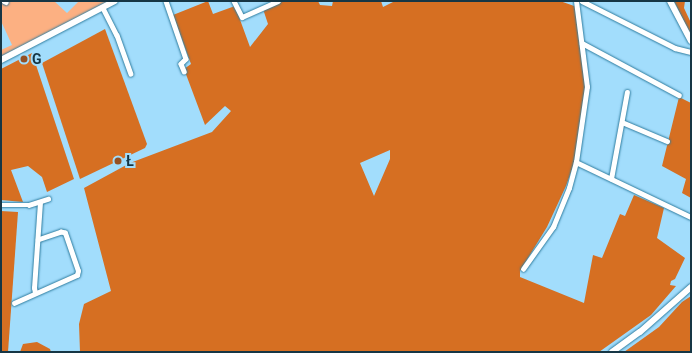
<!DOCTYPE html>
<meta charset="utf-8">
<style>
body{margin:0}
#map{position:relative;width:692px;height:353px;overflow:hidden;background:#a2ddfc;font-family:Roboto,sans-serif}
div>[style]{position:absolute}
.green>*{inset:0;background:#fcb082}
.forest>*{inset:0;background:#d66f22}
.roads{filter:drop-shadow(0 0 1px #2e7c9f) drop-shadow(0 0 1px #2e7c9f)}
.street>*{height:4.5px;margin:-2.25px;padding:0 2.25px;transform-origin:2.25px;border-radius:2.25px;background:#fff}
.secondary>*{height:6px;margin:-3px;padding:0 3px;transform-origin:3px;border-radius:3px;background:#fff}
.dots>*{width:11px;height:11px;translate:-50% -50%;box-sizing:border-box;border:2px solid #a2ddfc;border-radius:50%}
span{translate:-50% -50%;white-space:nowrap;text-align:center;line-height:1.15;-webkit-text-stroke:4px #a2ddfc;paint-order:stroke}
.poi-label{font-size:14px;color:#163645;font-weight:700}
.left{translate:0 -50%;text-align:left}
.frame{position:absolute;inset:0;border:2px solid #163645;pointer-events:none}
</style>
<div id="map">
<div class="green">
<i style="clip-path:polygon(1px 1px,54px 1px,67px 13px,79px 1px,107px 2px,1px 57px,1px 50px,12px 45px,1px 21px)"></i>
</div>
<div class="forest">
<i style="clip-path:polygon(evenodd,208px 1px,213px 14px,235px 6px,250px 47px,268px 24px,263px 9px,280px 1px,318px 1px,320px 5px,332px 6px,333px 1px,381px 1px,383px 7px,395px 1px,560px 1px,577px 7px,588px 83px,575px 161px,566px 186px,547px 227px,520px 271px,520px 277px,584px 303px,593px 255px,602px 258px,620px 214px,625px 216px,634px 195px,664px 208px,657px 238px,685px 258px,675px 279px,671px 281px,670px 285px,676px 286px,651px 315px,599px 352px,80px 352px,79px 324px,84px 304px,111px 291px,84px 188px,130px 163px,212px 132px,231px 111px,225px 106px,205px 125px,184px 69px,191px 64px,173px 15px,208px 1px,390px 150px,390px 159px,374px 196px,360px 163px,390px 150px)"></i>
<i style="clip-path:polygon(674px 1px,685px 1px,684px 8px,691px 23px,691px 31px,689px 32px)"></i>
<i style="clip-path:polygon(105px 29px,147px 144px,145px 148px,80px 179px,42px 63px)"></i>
<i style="clip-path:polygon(32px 53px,74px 179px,47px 192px,42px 177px,28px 166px,11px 170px,23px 202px,1px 200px,1px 69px)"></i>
<i style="clip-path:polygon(679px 97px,691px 103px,691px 198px,682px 193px,686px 179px,662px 166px)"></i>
<i style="clip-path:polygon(1px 211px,18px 212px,8px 352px,1px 352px)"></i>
<i style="clip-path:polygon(691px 296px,691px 352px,624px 352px,659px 327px,682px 302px)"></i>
<i style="clip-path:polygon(37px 342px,50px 349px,51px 352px,20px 352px,23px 344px)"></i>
</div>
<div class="roads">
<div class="street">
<i style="left:4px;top:1px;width:2px;rotate:27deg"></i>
<i style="left:166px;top:1px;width:61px;rotate:71deg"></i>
<i style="left:186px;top:59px;width:7px;rotate:135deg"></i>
<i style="left:181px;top:64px;width:8px;rotate:67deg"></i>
<i style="left:234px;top:1px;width:18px;rotate:63deg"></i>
<i style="left:242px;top:17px;width:39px;rotate:-24deg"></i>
<i style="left:582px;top:1px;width:104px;rotate:26.8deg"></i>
<i style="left:675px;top:48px;width:16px;rotate:14deg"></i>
<i style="left:103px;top:8px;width:30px;rotate:63deg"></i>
<i style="left:117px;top:35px;width:41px;rotate:70.3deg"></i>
<i style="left:582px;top:43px;width:110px;rotate:28.2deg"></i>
<i style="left:622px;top:122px;width:49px;rotate:22.9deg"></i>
<i style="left:576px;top:162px;width:127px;rotate:25.6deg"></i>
<i style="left:611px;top:179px;width:88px;rotate:-79.6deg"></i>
<i style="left:1px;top:205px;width:28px"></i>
<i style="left:29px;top:205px;width:20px;rotate:-18deg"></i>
<i style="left:523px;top:269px;width:52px;rotate:-54.5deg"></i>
<i style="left:553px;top:227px;width:42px;rotate:-67.7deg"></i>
<i style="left:569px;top:188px;width:27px;rotate:-75deg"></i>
<i style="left:576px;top:162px;width:76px;rotate:-81.7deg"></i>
<i style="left:587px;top:87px;width:87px;rotate:-97.3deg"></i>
<i style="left:35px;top:293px;width:5px;rotate:-101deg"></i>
<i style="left:34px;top:288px;width:85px;rotate:-86deg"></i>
<i style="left:14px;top:303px;width:69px;rotate:-24deg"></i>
<i style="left:77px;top:275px;width:4px;rotate:-76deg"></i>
<i style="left:78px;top:271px;width:40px;rotate:-108.9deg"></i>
<i style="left:65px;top:233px;width:4px;rotate:-166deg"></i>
<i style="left:61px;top:232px;width:24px;rotate:161deg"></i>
</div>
<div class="secondary">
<i style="left:670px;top:1px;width:45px;rotate:62.3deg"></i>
<i style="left:1px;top:60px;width:128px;rotate:-27.4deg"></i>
<i style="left:612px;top:352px;width:34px;rotate:-36deg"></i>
<i style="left:640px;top:332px;width:68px;rotate:-41.4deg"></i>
</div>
</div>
<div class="dots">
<i style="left:24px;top:59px;background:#955124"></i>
<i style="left:118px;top:161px;background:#955124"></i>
</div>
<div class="poi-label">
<span class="left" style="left:32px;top:59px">G</span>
<span class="left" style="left:126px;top:161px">Ł</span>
</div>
<div class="frame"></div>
</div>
